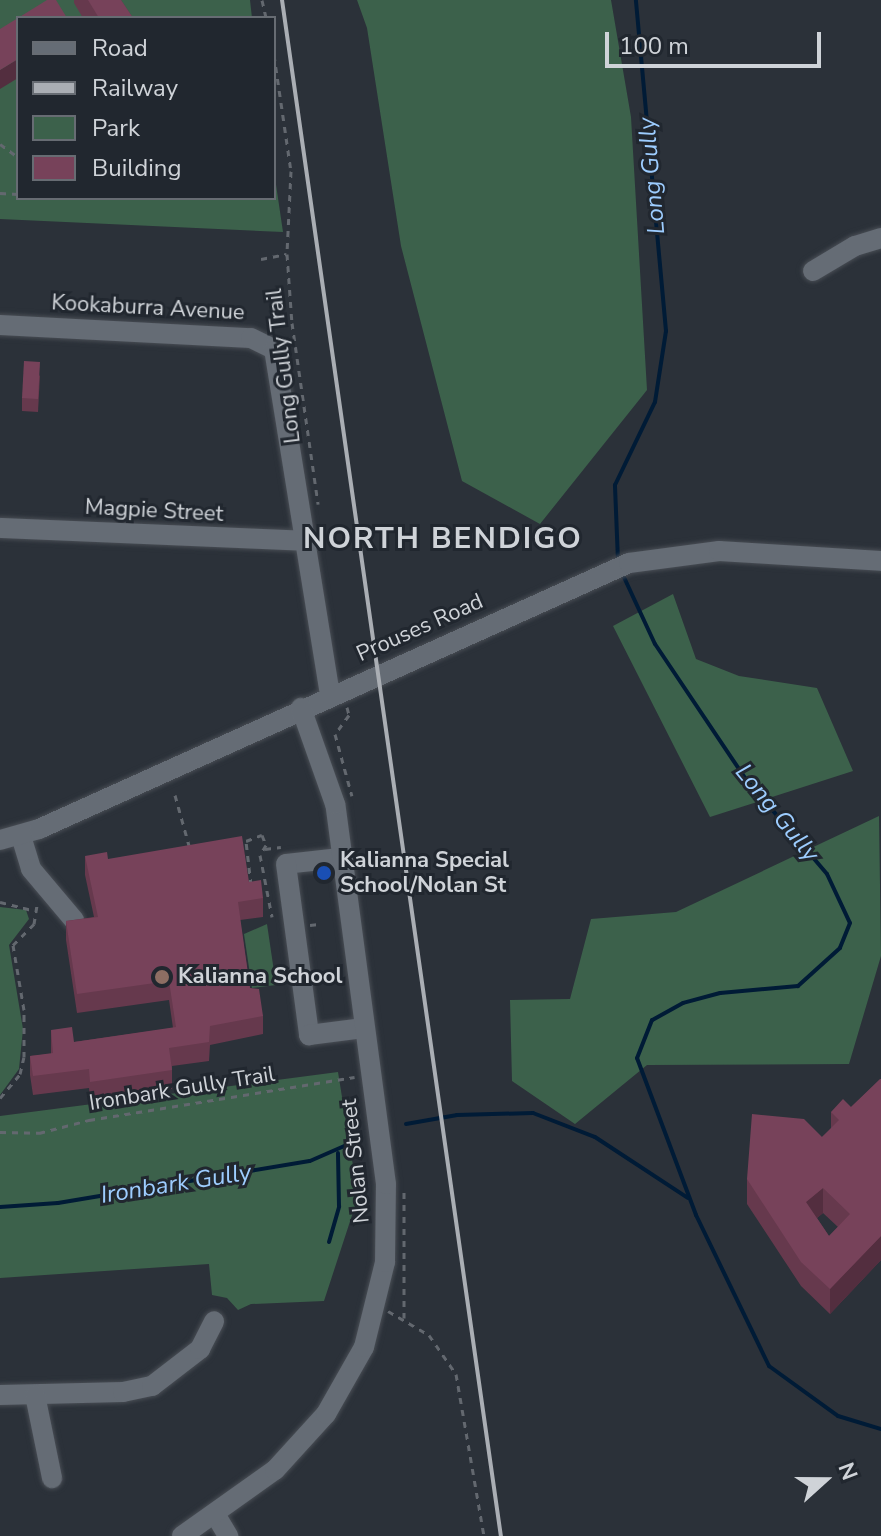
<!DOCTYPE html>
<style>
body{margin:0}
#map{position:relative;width:881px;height:1536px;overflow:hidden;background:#2b3139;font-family:"Nunito Sans",sans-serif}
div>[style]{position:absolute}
.green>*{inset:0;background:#3c614b}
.stream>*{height:4px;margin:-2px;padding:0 2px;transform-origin:2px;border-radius:2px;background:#001b36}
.path>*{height:3px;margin-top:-1.5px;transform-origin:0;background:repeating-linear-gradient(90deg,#63686f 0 6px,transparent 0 12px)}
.roads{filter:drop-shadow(0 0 2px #484d54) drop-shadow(0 0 2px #484d54)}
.minor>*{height:20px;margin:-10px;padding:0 10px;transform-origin:10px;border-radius:10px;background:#656c75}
.rail>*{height:4px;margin:-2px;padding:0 2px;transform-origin:2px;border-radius:2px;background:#aaaeb4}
.wall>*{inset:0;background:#66394d}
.shaded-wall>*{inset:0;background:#532e3f}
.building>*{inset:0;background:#77425a}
.dots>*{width:22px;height:22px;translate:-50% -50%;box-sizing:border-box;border:4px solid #21272f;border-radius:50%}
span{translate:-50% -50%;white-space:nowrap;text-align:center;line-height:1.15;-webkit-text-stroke:6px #21272f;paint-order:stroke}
.street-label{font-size:22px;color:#cfd3d8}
.poi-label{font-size:22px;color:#cfd3d8;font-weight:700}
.left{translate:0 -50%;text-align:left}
.water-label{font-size:24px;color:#9dcdff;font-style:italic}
.district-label{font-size:30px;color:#cfd3d8;font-weight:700;letter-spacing:2px}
.legend{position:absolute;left:16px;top:16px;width:260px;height:184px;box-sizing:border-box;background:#21272f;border:2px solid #676c73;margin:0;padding:10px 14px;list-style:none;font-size:24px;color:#cfd3d8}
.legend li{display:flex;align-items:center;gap:16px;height:40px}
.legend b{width:40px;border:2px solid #676c73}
.north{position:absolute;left:785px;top:1440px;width:80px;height:80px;-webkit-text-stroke:6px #21272f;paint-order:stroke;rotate:69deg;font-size:22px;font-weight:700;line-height:32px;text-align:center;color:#cfd3d8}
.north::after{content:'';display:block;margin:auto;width:28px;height:36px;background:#cfd3d8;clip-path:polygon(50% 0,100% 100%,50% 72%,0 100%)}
.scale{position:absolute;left:605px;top:32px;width:216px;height:36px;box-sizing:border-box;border:4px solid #cfd3d8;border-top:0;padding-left:10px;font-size:24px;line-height:28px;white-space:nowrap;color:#cfd3d8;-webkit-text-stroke:6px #21272f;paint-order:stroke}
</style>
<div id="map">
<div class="green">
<i style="clip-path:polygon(0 0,250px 0,252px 18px,18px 18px,18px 198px,274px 198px,274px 171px,283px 232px,0 219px)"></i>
<i style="clip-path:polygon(357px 0,611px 0,631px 117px,647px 390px,540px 524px,462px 481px,401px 246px,367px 28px)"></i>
<i style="clip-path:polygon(673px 594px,696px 659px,739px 676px,817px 688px,853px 771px,710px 817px,613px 626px)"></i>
<i style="clip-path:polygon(879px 816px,881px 956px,849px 1064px,647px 1065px,575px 1124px,512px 1081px,510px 1000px,570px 999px,591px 919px,676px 912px)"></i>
<i style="clip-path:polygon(0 907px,26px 910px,29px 919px,9px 945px,23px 1029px,19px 1069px,0 1095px)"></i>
<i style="clip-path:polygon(267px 924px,276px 985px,252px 988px,244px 934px)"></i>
<i style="clip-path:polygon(338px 1072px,358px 1197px,324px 1301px,251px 1304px,238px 1310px,227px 1298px,212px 1295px,209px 1264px,0 1278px,0 1116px)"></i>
</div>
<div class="stream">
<i style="left:618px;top:561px;width:76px;rotate:-92.3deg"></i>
<i style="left:615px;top:485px;width:92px;rotate:-64.3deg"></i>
<i style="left:655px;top:402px;width:72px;rotate:-81.2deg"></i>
<i style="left:666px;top:331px;width:332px;rotate:-95.2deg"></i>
<i style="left:622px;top:573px;width:78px;rotate:65.1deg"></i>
<i style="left:655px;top:644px;width:161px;rotate:56.1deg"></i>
<i style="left:745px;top:778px;width:126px;rotate:49.5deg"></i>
<i style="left:827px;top:874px;width:54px;rotate:64.9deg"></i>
<i style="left:850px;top:923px;width:27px;rotate:112deg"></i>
<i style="left:840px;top:948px;width:57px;rotate:137.9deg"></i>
<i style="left:798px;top:986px;width:78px;rotate:174.9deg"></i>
<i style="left:720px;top:993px;width:38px;rotate:165deg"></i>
<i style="left:683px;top:1003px;width:35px;rotate:151deg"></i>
<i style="left:652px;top:1020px;width:41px;rotate:111.5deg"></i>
<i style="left:637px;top:1058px;width:168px;rotate:69.4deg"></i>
<i style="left:696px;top:1215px;width:168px;rotate:64.2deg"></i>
<i style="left:769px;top:1366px;width:85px;rotate:35.9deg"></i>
<i style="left:838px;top:1416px;width:45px;rotate:16.8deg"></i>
<i style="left:406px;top:1124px;width:52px;rotate:-10deg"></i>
<i style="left:457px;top:1115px;width:76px;rotate:-1.5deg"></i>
<i style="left:533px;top:1113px;width:66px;rotate:21.2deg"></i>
<i style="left:595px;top:1137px;width:111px;rotate:33.3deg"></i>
<i style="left:0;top:1207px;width:58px;rotate:-3.9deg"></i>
<i style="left:58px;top:1203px;width:255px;rotate:-9.5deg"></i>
<i style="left:310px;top:1161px;width:43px;rotate:-23.6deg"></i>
<i style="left:329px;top:1242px;width:37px;rotate:-74deg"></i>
<i style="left:339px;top:1206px;width:53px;rotate:-91.1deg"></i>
</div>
<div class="path">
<i style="left:262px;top:0;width:18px;rotate:77deg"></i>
<i style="left:274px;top:55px;width:117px;rotate:81.7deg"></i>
<i style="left:291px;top:171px;width:83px;rotate:92.8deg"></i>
<i style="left:287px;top:254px;width:69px;rotate:85.9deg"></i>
<i style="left:292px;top:323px;width:183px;rotate:81.8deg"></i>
<i style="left:0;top:144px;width:22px;rotate:36deg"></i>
<i style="left:0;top:193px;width:18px;rotate:3deg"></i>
<i style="left:158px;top:198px;width:44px"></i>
<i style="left:261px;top:259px;width:26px;rotate:-11deg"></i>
<i style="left:347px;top:707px;width:8px;rotate:76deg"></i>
<i style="left:349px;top:715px;width:24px;rotate:126deg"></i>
<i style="left:335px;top:734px;width:64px;rotate:74.7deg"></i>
<i style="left:175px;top:795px;width:56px;rotate:74.5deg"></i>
<i style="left:265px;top:849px;width:16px;rotate:-7deg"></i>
<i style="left:251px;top:885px;width:44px;rotate:-96.5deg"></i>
<i style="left:246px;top:841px;width:17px;rotate:-21deg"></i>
<i style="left:262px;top:835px;width:11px;rotate:68deg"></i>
<i style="left:266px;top:845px;width:12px;rotate:121deg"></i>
<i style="left:260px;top:855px;width:63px;rotate:79deg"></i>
<i style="left:0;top:902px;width:38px;rotate:14deg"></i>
<i style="left:310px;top:925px;width:9px;rotate:-6deg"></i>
<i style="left:0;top:1098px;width:31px;rotate:-50deg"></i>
<i style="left:20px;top:1074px;width:17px;rotate:-77deg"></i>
<i style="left:24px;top:1057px;width:47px;rotate:-90deg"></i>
<i style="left:24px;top:1010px;width:66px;rotate:-99.6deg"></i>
<i style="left:13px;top:945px;width:30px;rotate:-45deg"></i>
<i style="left:34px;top:924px;width:20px;rotate:-81deg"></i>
<i style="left:0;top:1132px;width:39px;rotate:1deg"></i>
<i style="left:39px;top:1133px;width:52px;rotate:-14.6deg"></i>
<i style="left:89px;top:1120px;width:269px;rotate:-9.2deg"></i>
<i style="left:388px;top:1311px;width:48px;rotate:30.3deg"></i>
<i style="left:429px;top:1335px;width:47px;rotate:55.3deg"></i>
<i style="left:456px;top:1374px;width:164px;rotate:80.2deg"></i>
<i style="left:404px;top:1318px;width:129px;rotate:-90deg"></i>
</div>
<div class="roads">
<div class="minor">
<i style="left:813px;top:271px;width:49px;rotate:-30.8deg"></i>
<i style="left:855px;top:246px;width:27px;rotate:-17deg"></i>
<i style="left:0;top:325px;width:251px;rotate:3deg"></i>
<i style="left:251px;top:338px;width:25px;rotate:26deg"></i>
<i style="left:274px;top:349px;width:351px;rotate:80.8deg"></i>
<i style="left:0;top:528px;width:306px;rotate:2.4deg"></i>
<i style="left:21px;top:836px;width:34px;rotate:73deg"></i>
<i style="left:31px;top:869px;width:67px;rotate:49.9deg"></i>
<i style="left:0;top:840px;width:41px;rotate:-15.8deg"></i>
<i style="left:39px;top:829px;width:647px;rotate:-24.27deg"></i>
<i style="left:629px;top:563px;width:91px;rotate:-7.6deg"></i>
<i style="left:719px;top:551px;width:162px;rotate:3.5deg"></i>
<i style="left:340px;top:858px;width:54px;rotate:173.7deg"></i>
<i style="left:286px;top:864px;width:173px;rotate:82.3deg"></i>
<i style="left:309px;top:1035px;width:55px;rotate:-7.3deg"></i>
<i style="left:0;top:1395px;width:123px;rotate:-1.4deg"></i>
<i style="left:123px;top:1392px;width:30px;rotate:-12deg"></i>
<i style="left:152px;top:1386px;width:61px;rotate:-37.6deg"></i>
<i style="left:200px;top:1349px;width:31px;rotate:-63deg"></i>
<i style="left:35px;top:1395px;width:85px;rotate:78.4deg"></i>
<i style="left:215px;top:1514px;width:26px;rotate:59deg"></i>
<i style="left:182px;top:1536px;width:114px;rotate:-35.4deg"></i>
<i style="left:275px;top:1470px;width:76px;rotate:-47.7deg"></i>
<i style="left:326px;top:1414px;width:77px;rotate:-60.4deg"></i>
<i style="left:364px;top:1347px;width:88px;rotate:-76.1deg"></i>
<i style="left:385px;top:1262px;width:78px;rotate:-89.3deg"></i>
<i style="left:386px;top:1184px;width:383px;rotate:-97.6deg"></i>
<i style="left:335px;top:804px;width:102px;rotate:-109.5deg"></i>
</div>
</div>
<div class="rail">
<i style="left:282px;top:0;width:1552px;rotate:81.89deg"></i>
</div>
<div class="wall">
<i style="clip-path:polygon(74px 0,121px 0,133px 18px,83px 18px,74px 3px)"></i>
<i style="clip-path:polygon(40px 375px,38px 412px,22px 411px,22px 398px)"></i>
<i style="clip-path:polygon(85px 856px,249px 882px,263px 898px,263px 917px,240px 920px,250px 988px,263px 1016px,263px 1034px,210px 1045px,209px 1061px,172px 1066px,172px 1089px,90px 1100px,89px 1088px,33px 1095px,30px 1075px,30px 1056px,51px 1054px,51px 1030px,74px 1042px,173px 1028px,169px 1000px,77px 1013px,66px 940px,66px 921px,94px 917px,85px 875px)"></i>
<i style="clip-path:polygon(evenodd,881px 1079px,881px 1260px,830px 1314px,801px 1286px,747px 1204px,747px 1179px,822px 1137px,831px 1129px,831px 1112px,851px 1107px,881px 1079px,823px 1213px,838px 1227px,829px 1236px,817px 1218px,823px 1213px)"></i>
</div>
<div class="shaded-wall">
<i style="clip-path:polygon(18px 59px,18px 78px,0 89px,0 70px)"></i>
<i style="clip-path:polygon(823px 1188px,823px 1213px,806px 1227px,806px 1202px)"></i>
<i style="clip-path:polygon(881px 1236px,881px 1260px,830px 1314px,830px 1289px)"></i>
</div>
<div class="building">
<i style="clip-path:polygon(47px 0,56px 0,67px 18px,18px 18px)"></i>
<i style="clip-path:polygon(88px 0,121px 0,133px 18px,99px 18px)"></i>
<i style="clip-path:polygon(18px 18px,18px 59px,0 70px,0 29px)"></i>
<i style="clip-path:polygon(24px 361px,40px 362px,38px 399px,22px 398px)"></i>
<i style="clip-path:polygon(242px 836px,249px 882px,261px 880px,263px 898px,238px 902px,250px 988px,259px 989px,263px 1016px,210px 1026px,209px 1042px,169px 1048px,172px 1070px,90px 1082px,89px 1069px,33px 1076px,30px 1056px,53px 1053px,51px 1030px,72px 1027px,74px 1042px,176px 1027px,169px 981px,77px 994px,66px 921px,98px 917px,85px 856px,107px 852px,108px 859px)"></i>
<i style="clip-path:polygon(evenodd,880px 1079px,881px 1079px,881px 1236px,830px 1289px,801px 1262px,747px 1179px,752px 1114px,804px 1119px,822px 1137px,839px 1120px,831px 1112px,843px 1099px,851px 1107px,880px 1079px,823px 1188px,850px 1214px,829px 1236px,806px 1202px,823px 1188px)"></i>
</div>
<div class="dots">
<i style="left:324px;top:873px;background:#1a4fb4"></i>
<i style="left:162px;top:977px;background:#8d6e63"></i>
</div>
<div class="street-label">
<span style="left:148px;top:308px;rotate:3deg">Kookaburra Avenue</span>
<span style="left:284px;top:366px;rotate:-97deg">Long Gully Trail</span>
<span style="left:154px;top:511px;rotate:3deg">Magpie Street</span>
<span style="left:420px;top:628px;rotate:-24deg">Prouses Road</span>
<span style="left:182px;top:1089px;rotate:-9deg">Ironbark Gully Trail</span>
<span style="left:356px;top:1161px;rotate:-96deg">Nolan Street</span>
</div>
<div class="poi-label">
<span class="left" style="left:340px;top:873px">Kalianna Special<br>School/Nolan St</span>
<span class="left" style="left:178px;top:977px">Kalianna School</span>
</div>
<div class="water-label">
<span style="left:652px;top:176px;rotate:-95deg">Long Gully</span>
<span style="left:777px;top:813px;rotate:51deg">Long Gully</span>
<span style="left:176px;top:1184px;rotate:-9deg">Ironbark Gully</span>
</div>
<div class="district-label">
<span style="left:443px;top:539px">NORTH BENDIGO</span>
</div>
<ul class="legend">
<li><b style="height:10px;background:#656c75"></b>Road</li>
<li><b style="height:10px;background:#aaaeb4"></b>Railway</li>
<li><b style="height:22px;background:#3c614b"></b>Park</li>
<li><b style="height:22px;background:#77425a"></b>Building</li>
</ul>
<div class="north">N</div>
<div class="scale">100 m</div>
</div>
